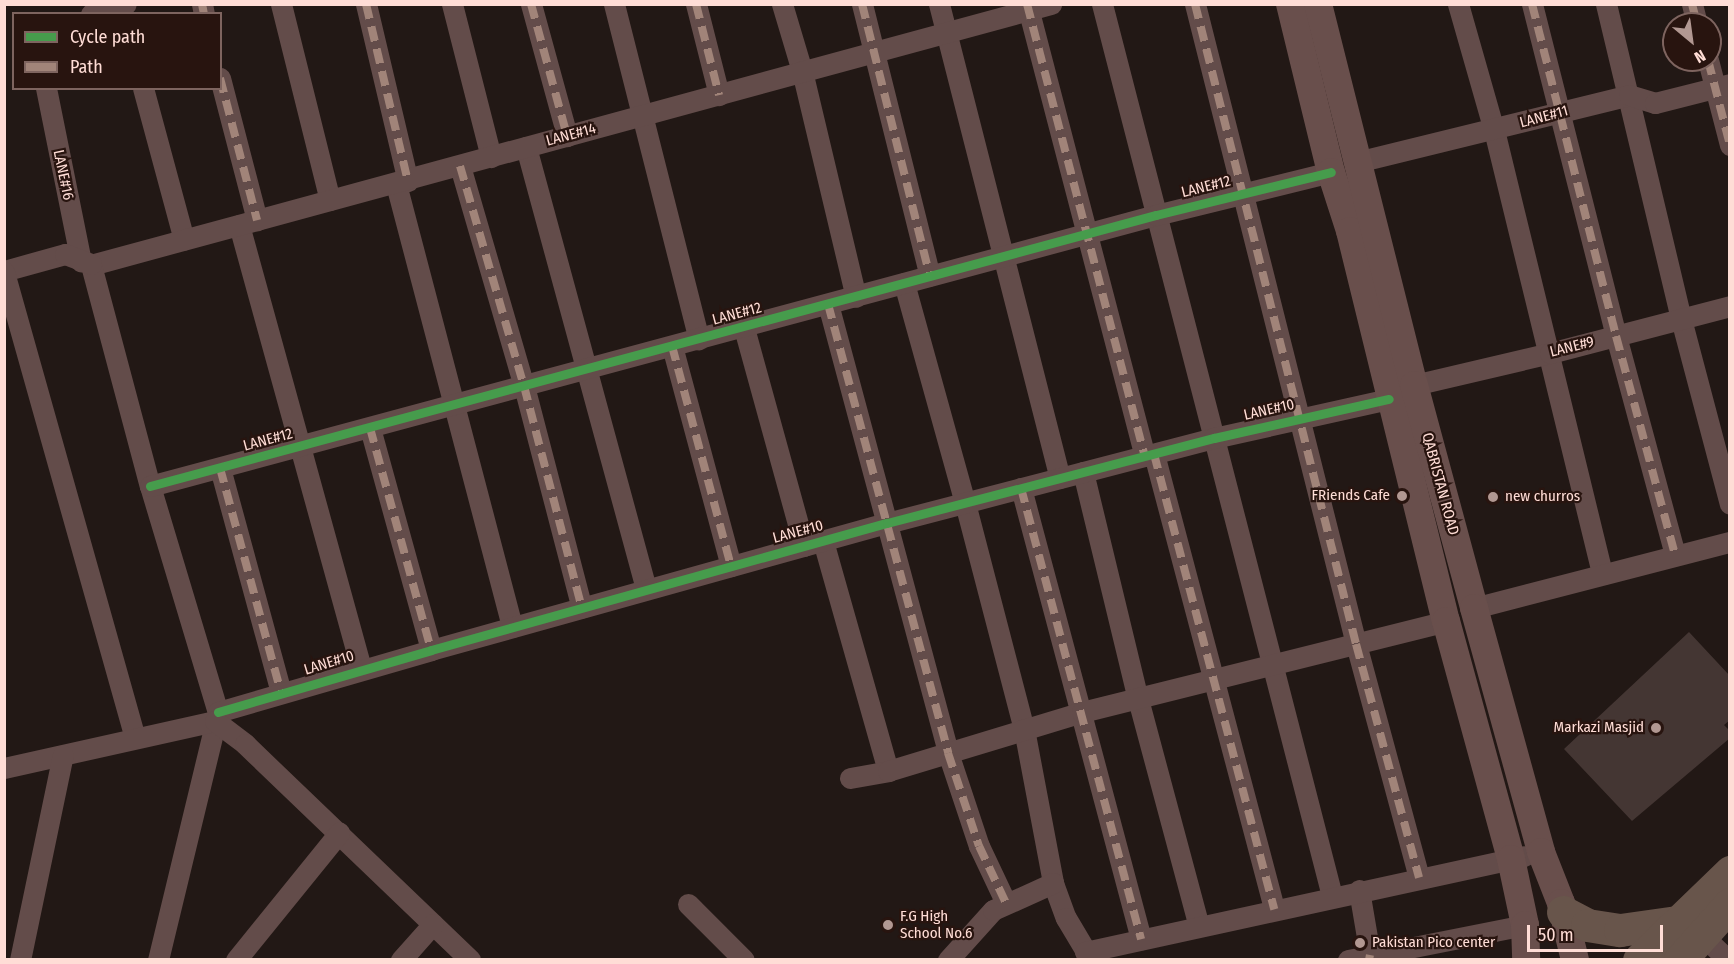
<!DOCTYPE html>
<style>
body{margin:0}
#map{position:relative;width:1734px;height:964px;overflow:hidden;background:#221815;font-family:"Fira Sans Condensed",sans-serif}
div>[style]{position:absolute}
.building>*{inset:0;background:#443633}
.street>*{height:21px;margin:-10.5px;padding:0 10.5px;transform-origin:10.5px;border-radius:10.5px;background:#634c4a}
.secondary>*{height:28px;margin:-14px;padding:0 14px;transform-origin:14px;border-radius:14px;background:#694f4c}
.primary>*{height:33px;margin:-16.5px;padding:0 16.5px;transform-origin:16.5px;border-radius:16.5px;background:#68554b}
.quiet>*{height:8px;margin-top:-4px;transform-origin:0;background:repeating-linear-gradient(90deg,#a18479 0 15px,transparent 0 23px)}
.cycleway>*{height:9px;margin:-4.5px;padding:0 4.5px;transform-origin:4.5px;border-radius:4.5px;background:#469c4c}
.dots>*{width:16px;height:16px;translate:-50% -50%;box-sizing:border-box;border:3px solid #28140f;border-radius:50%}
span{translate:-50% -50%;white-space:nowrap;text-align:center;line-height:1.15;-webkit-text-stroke:4.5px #28140f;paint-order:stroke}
.street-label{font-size:15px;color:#ffddd6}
.poi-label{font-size:15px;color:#ffddd6}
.right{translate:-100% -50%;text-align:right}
.left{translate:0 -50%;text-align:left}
.frame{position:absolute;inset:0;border:6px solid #ffddd6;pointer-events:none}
.legend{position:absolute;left:12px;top:12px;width:210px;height:78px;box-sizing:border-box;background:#28140f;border:2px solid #7e645f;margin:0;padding:8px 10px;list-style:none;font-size:18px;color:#ffddd6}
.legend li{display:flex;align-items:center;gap:12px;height:30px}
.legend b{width:30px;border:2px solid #7e645f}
.north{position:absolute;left:1662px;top:12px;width:60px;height:60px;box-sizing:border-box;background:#28140f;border:2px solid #7e645f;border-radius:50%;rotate:151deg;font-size:16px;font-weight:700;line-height:24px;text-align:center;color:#ffddd6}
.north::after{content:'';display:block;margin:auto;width:21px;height:27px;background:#b29892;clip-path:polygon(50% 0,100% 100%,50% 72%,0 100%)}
.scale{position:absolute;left:1527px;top:925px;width:136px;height:27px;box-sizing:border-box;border:3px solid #ffddd6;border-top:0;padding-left:8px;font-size:18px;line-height:21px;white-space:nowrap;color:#ffddd6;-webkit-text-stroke:4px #28140f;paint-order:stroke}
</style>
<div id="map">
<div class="building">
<i style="clip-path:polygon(1689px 632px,1730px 676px,1730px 720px,1724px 725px,1730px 731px,1730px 738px,1632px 821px,1564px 749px)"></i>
</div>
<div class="street">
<i style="left:202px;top:4px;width:10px;rotate:79deg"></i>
<i style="left:281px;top:4px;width:202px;rotate:76deg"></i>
<i style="left:366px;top:4px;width:182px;rotate:76.7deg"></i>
<i style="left:452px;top:4px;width:158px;rotate:75.7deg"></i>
<i style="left:531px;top:4px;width:137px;rotate:74.7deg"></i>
<i style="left:614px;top:4px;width:346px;rotate:75.8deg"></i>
<i style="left:696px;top:4px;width:94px;rotate:75.8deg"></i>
<i style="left:782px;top:4px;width:70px;rotate:73.4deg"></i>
<i style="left:802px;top:71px;width:232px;rotate:76.6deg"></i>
<i style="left:862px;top:4px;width:280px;rotate:76deg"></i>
<i style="left:939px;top:4px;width:489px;rotate:75.7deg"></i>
<i style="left:1027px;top:4px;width:467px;rotate:75.4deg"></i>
<i style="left:1102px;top:4px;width:921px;rotate:75.54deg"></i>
<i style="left:1195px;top:4px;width:660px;rotate:75.88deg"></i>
<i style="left:1356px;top:644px;width:242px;rotate:74.9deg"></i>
<i style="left:1458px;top:4px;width:131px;rotate:74.1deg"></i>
<i style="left:1494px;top:130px;width:456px;rotate:76.3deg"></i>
<i style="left:1532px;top:4px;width:342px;rotate:75.8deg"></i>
<i style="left:1616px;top:336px;width:227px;rotate:74.9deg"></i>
<i style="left:1606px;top:4px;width:324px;rotate:76.6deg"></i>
<i style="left:1681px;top:319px;width:191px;rotate:75.2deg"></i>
<i style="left:1692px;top:4px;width:21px;rotate:76deg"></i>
<i style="left:91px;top:14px;width:36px;rotate:-16deg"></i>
<i style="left:1708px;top:60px;width:88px;rotate:75.5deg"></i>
<i style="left:220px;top:78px;width:147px;rotate:75.4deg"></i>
<i style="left:46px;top:88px;width:177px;rotate:78.6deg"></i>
<i style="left:143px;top:88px;width:157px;rotate:74.9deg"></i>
<i style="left:526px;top:147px;width:458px;rotate:74.8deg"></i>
<i style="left:1357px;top:162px;width:280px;rotate:-13.8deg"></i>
<i style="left:1629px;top:95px;width:27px;rotate:17deg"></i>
<i style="left:1655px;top:103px;width:77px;rotate:-14.2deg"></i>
<i style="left:460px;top:166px;width:229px;rotate:73.8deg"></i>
<i style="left:524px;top:386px;width:229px;rotate:75.4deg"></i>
<i style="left:396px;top:184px;width:458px;rotate:75.3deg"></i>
<i style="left:239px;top:225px;width:460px;rotate:74.6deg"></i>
<i style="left:91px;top:265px;width:995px;rotate:-15.21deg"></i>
<i style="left:91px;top:265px;width:229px;rotate:75.1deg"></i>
<i style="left:150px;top:486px;width:236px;rotate:73.3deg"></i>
<i style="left:218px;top:712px;width:255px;rotate:103.6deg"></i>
<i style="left:4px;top:271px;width:63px;rotate:-15.6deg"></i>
<i style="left:65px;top:254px;width:28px;rotate:21deg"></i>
<i style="left:4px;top:272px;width:484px;rotate:74.3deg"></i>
<i style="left:904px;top:283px;width:228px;rotate:74.5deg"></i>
<i style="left:965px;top:503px;width:234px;rotate:75.4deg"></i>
<i style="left:1024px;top:729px;width:157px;rotate:79.3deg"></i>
<i style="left:1053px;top:883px;width:37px;rotate:70deg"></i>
<i style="left:1066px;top:918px;width:49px;rotate:59.2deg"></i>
<i style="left:828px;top:304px;width:465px;rotate:75deg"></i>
<i style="left:948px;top:753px;width:98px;rotate:71.6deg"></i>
<i style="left:979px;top:846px;width:63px;rotate:64.7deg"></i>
<i style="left:744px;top:328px;width:226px;rotate:74.6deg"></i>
<i style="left:672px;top:346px;width:228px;rotate:75deg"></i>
<i style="left:1414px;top:385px;width:140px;rotate:-13.2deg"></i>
<i style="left:1550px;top:353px;width:186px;rotate:-14.6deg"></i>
<i style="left:370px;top:428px;width:230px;rotate:74.6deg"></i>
<i style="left:1154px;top:454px;width:471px;rotate:75.2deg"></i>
<i style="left:220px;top:468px;width:233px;rotate:74.8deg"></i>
<i style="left:1083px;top:472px;width:234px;rotate:76.4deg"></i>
<i style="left:1138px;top:699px;width:235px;rotate:75deg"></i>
<i style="left:150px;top:486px;width:1042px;rotate:-15.08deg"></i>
<i style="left:1156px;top:215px;width:180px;rotate:-13.8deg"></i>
<i style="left:1021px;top:488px;width:467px;rotate:75.1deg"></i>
<i style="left:823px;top:541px;width:239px;rotate:74.2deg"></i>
<i style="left:1474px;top:608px;width:264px;rotate:-14.5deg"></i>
<i style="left:218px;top:712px;width:222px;rotate:-16.2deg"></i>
<i style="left:431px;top:650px;width:473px;rotate:-15.6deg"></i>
<i style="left:887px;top:523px;width:338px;rotate:-14.6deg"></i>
<i style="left:1214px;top:438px;width:179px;rotate:-12.6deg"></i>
<i style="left:4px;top:768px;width:216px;rotate:-12.6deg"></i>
<i style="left:215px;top:721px;width:38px;rotate:37deg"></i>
<i style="left:245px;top:744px;width:312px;rotate:43.8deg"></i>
<i style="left:850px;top:778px;width:39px;rotate:-10deg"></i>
<i style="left:888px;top:771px;width:203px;rotate:-16.9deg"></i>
<i style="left:1082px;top:712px;width:375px;rotate:-14deg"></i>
<i style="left:1359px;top:890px;width:66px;rotate:80.4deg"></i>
<i style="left:688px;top:904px;width:79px;rotate:45deg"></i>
<i style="left:1701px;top:934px;width:37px;rotate:44deg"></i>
<i style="left:1085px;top:952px;width:449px;rotate:-12.3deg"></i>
<i style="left:20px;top:960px;width:209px;rotate:-78.2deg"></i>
<i style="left:236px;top:960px;width:164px;rotate:-51deg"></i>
<i style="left:401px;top:960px;width:48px;rotate:-48.4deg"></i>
<i style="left:948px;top:960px;width:67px;rotate:-48deg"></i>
<i style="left:993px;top:910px;width:66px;rotate:-24.2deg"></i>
<i style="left:1348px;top:960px;width:180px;rotate:-11.2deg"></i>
</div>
<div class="secondary">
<i style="left:1290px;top:4px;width:173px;rotate:76.3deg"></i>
<i style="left:1331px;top:172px;width:62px;rotate:72.1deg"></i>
<i style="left:1350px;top:231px;width:402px;rotate:76.2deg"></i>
<i style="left:1446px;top:621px;width:247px;rotate:74.7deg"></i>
<i style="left:1511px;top:859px;width:67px;rotate:78deg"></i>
<i style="left:1525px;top:925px;width:35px;rotate:88deg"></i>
<i style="left:1318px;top:4px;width:393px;rotate:75.9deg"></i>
<i style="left:1414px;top:385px;width:231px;rotate:74.9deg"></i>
<i style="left:1474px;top:608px;width:253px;rotate:74.6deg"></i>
<i style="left:1541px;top:852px;width:55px;rotate:68.6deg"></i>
<i style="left:1561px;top:903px;width:59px;rotate:76.2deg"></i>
</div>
<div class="primary">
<i style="left:1563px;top:912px;width:27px;rotate:28deg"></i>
<i style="left:1587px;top:925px;width:33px;rotate:9deg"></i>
<i style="left:1620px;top:930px;width:59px;rotate:-7.9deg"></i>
<i style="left:1639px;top:960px;width:127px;rotate:-44deg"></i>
<i style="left:1680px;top:960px;width:75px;rotate:-48.2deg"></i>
</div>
<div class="quiet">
<i style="left:202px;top:4px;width:10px;rotate:79deg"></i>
<i style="left:366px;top:4px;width:182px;rotate:76.7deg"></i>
<i style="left:531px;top:4px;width:137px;rotate:74.7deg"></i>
<i style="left:696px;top:4px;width:94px;rotate:75.8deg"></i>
<i style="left:862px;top:4px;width:280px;rotate:76deg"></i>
<i style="left:1027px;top:4px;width:467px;rotate:75.4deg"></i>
<i style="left:1195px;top:4px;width:660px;rotate:75.88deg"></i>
<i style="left:1356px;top:644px;width:242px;rotate:74.9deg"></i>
<i style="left:1532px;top:4px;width:342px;rotate:75.8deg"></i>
<i style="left:1616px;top:336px;width:227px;rotate:74.9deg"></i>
<i style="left:1692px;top:4px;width:21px;rotate:76deg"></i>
<i style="left:1708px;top:60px;width:88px;rotate:75.5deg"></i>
<i style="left:220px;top:78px;width:147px;rotate:75.4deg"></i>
<i style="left:460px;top:166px;width:229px;rotate:73.8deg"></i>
<i style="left:524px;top:386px;width:229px;rotate:75.4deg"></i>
<i style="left:828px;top:304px;width:465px;rotate:75deg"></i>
<i style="left:948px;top:753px;width:98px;rotate:71.6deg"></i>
<i style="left:979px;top:846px;width:63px;rotate:64.7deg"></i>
<i style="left:672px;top:346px;width:228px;rotate:75deg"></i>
<i style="left:370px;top:428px;width:230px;rotate:74.6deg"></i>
<i style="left:1154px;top:454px;width:471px;rotate:75.2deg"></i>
<i style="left:220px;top:468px;width:233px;rotate:74.8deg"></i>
<i style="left:1021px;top:488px;width:467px;rotate:75.1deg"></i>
<i style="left:1369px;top:960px;width:5px;rotate:-79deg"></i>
</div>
<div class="cycleway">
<i style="left:150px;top:486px;width:1042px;rotate:-15.08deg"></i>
<i style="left:1156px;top:215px;width:180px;rotate:-13.8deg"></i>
<i style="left:218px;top:712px;width:222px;rotate:-16.2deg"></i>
<i style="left:431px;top:650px;width:473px;rotate:-15.6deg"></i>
<i style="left:887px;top:523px;width:338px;rotate:-14.6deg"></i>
<i style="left:1214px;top:438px;width:179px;rotate:-12.6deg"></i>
</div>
<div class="dots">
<i style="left:1402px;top:496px;background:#b29892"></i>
<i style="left:1493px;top:497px;background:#b29892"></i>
<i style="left:1656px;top:728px;background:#b29892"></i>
<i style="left:888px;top:925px;background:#b29892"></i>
<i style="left:1360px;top:943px;background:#b29892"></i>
</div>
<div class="street-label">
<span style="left:1544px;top:117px;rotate:-15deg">LANE#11</span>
<span style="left:571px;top:135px;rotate:-15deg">LANE#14</span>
<span style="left:63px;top:175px;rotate:78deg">LANE#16</span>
<span style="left:1206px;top:187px;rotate:-14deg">LANE#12</span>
<span style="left:737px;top:314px;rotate:-15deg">LANE#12</span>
<span style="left:1572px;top:347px;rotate:-14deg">LANE#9</span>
<span style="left:1269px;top:410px;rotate:-13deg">LANE#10</span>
<span style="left:268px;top:440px;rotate:-15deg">LANE#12</span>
<span style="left:1440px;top:484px;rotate:75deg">QABRISTAN ROAD</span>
<span style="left:798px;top:532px;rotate:-15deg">LANE#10</span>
<span style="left:329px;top:663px;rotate:-17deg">LANE#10</span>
</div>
<div class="poi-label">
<span class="right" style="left:1390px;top:496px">FRiends Cafe</span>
<span class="left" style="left:1505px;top:497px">new churros</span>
<span class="right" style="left:1644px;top:728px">Markazi Masjid</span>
<span class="left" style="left:900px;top:925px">F.G High<br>School No.6</span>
<span class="left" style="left:1372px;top:943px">Pakistan Pico center</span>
</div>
<div class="frame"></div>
<ul class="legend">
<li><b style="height:8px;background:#469c4c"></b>Cycle path</li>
<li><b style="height:8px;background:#a18479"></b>Path</li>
</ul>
<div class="north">N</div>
<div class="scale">50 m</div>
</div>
